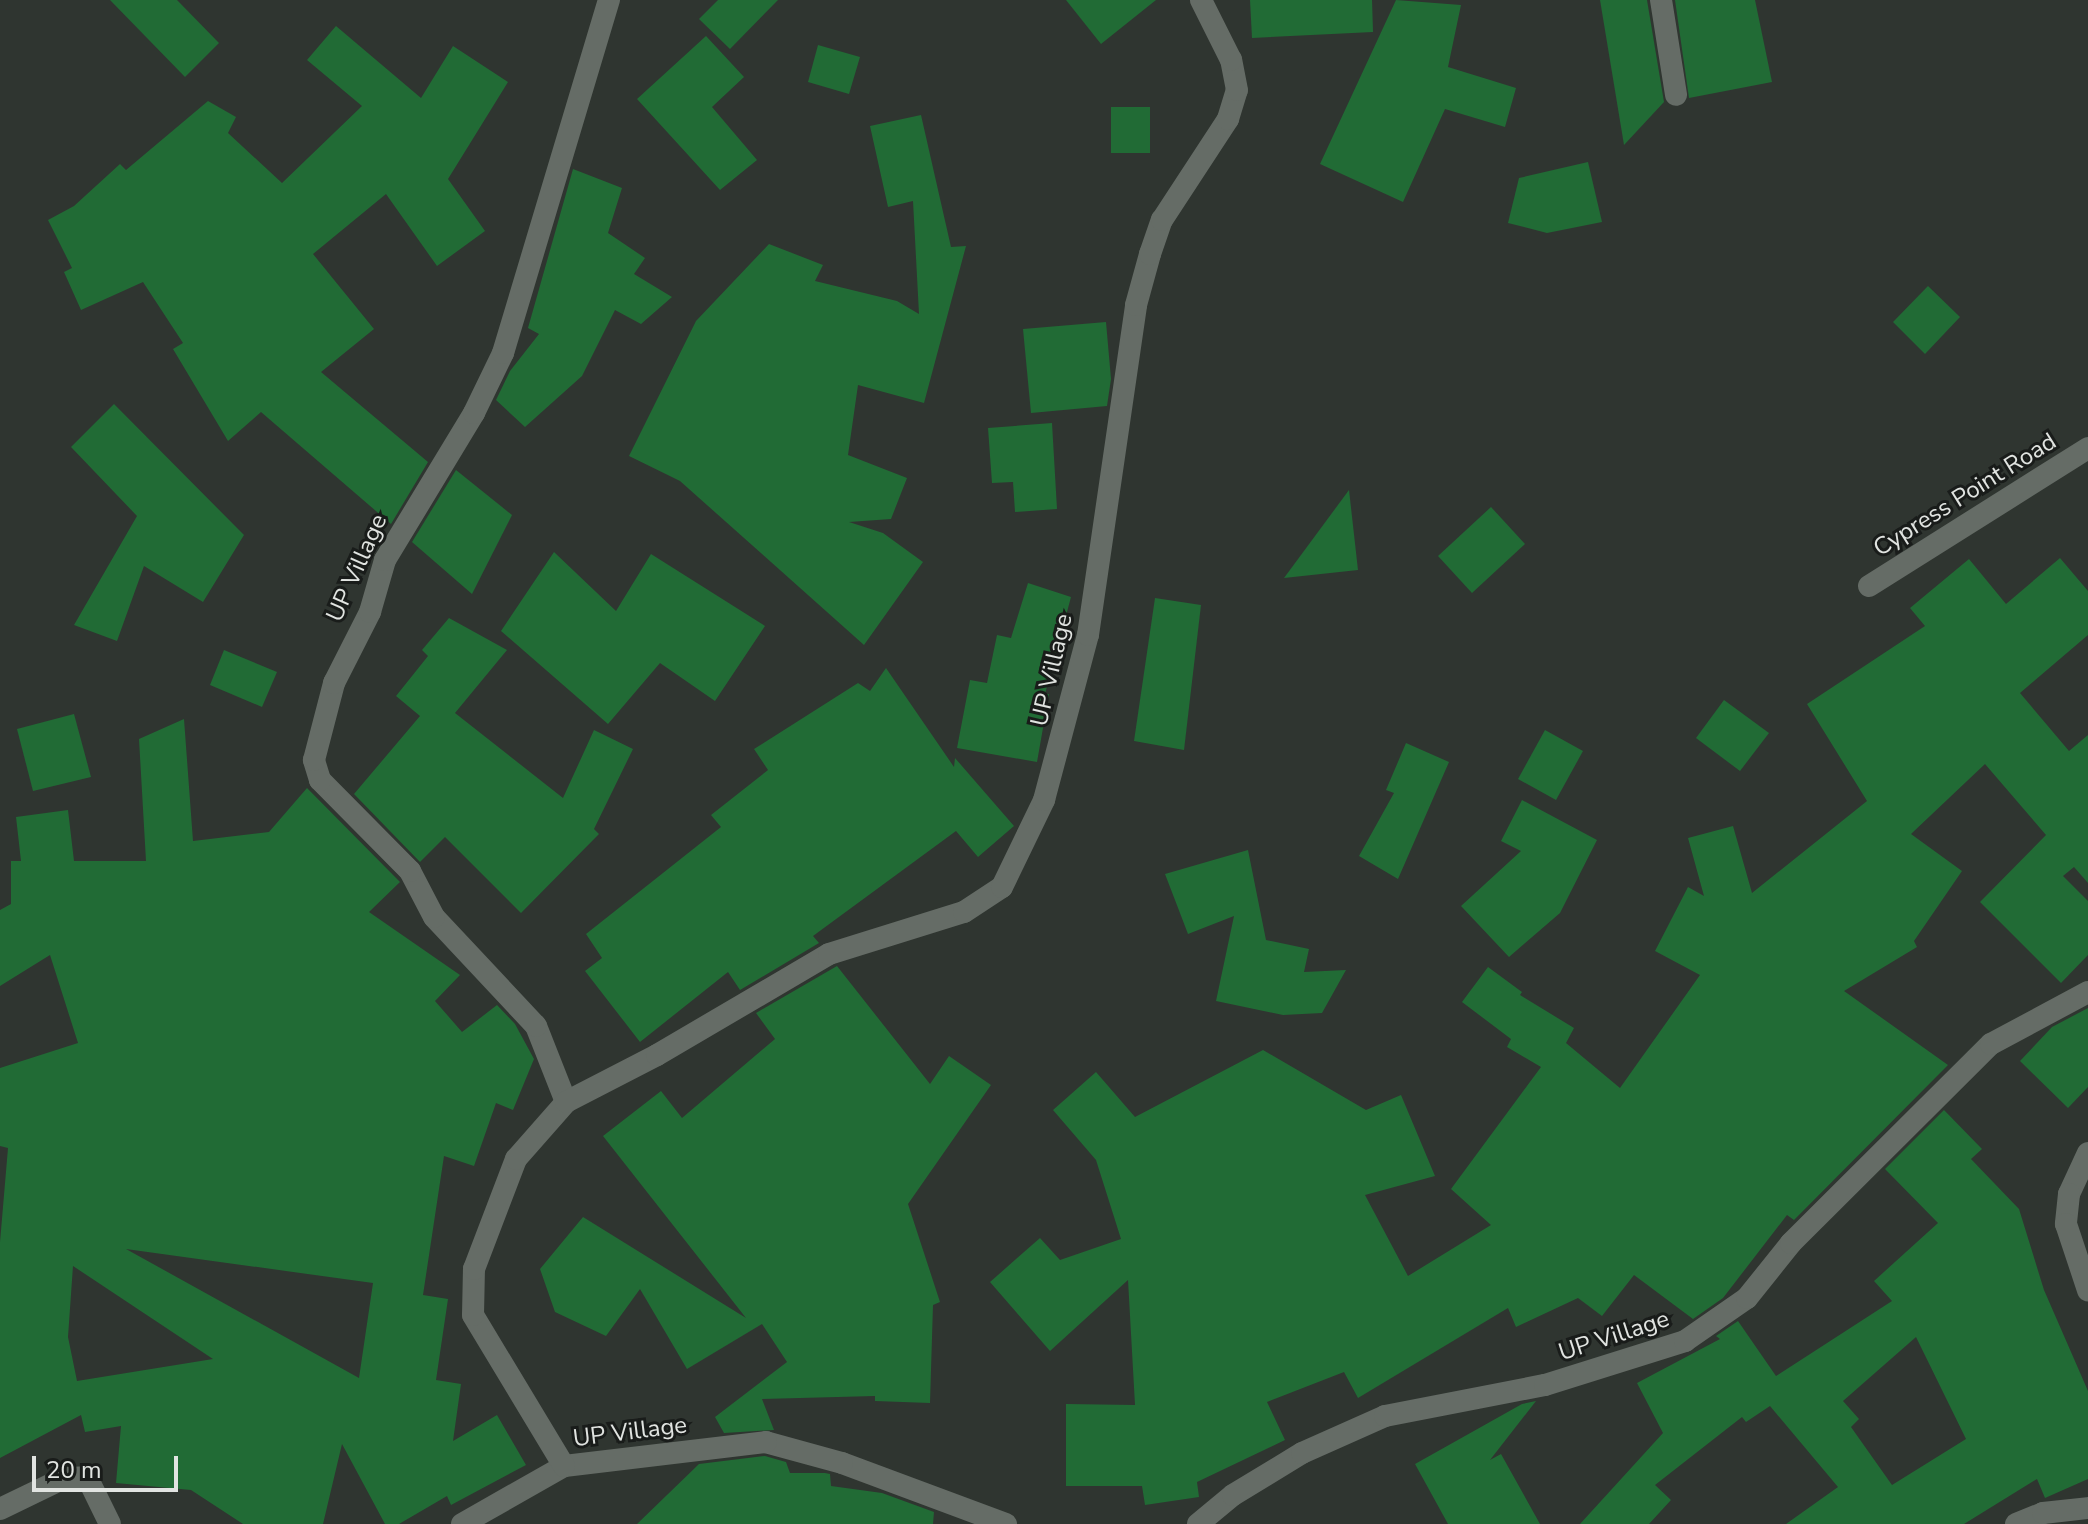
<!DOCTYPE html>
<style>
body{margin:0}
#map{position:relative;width:2088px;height:1524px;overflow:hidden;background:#2f3530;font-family:"Nunito Sans",sans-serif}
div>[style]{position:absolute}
.building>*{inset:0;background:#216b35}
.minor>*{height:22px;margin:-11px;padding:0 11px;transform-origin:11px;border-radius:11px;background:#656c66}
span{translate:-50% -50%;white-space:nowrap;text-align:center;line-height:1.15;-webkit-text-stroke:6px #191c1a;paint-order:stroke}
.street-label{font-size:24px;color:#e1e4e1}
.scale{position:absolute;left:32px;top:1456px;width:146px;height:36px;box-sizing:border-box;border:4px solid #e1e4e1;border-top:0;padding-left:10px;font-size:24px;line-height:28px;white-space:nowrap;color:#e1e4e1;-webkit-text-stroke:6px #191c1a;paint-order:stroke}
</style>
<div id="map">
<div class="building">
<i style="clip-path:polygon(110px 0,177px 0,219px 43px,185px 77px)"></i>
<i style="clip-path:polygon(718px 0,778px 0,730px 49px,699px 19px)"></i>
<i style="clip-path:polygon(1066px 0,1156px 0,1101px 44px)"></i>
<i style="clip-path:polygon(1250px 0,1372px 0,1373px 32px,1252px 38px)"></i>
<i style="clip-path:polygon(1396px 0,1461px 5px,1448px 67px,1516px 88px,1505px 127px,1445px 109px,1403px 202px,1320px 164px)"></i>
<i style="clip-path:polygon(1600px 0,1647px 0,1664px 102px,1624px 145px)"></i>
<i style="clip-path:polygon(1675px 0,1755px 0,1772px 82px,1689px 98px)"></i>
<i style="clip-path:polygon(336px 26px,421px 98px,453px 46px,508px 82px,448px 179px,485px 231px,437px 266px,386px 194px,313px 254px,374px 329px,321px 372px,428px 462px,391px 524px,261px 412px,228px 441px,173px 349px,183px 343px,143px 282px,81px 310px,64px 272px,72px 268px,48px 220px,74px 206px,120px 164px,126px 170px,208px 101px,236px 117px,228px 133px,282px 183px,362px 106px,307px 60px)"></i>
<i style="clip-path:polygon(706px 36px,744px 77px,712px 107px,757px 160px,720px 190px,637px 99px)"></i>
<i style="clip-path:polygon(818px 45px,860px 57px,849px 94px,808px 82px)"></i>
<i style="clip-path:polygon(1111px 107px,1150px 107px,1150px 153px,1111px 153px)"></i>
<i style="clip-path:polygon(921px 115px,951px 247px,966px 246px,924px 403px,858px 385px,848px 455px,907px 478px,891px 519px,849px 522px,883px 533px,923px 562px,864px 645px,680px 481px,629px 456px,696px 321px,769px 244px,823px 265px,815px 281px,897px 301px,919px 314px,913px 201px,888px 207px,870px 126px)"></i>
<i style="clip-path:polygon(1588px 162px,1602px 222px,1547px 233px,1508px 223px,1519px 178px)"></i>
<i style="clip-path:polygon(573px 169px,622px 188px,608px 233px,645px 258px,634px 274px,672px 297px,641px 324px,615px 310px,582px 376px,525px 427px,496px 400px,510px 371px,539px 334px,528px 328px)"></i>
<i style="clip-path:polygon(1928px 286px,1960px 317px,1925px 354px,1893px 322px)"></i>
<i style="clip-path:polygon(1106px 322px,1111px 379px,1107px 406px,1031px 413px,1023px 329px)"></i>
<i style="clip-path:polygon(114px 404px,244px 535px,203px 602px,144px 566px,117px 641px,74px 625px,137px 516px,71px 447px)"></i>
<i style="clip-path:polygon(1052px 423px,1057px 509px,1015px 512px,1013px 482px,992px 483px,988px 428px)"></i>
<i style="clip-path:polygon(456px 470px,512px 515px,472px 594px,412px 542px)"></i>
<i style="clip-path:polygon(1349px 490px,1358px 570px,1284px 578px)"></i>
<i style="clip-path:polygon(1491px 507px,1525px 544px,1472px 593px,1438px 556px)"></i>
<i style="clip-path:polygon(554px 552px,616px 611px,651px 554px,765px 626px,715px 701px,660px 663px,608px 724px,501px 631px)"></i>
<i style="clip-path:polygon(2060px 558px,2088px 591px,2088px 635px,2020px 693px,2069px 751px,2088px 735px,2088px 883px,2074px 867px,2063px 876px,2088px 901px,2088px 955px,2061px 983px,1980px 902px,2046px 835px,1985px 764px,1911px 834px,1962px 871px,1914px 941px,1917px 947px,1844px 991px,1948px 1065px,1794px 1220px,1787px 1215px,1723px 1298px,1693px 1319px,1634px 1275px,1602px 1316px,1578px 1298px,1516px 1327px,1508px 1308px,1358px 1398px,1344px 1372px,1267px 1402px,1285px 1440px,1197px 1482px,1199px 1497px,1145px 1505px,1142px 1486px,1066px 1486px,1066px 1404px,1135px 1405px,1128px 1280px,1050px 1351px,990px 1282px,1040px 1238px,1060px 1260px,1121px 1239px,1096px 1160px,1053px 1110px,1096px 1072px,1135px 1117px,1263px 1050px,1366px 1110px,1401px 1095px,1435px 1176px,1365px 1195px,1408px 1276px,1491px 1225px,1451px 1189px,1541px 1067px,1507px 1047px,1511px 1039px,1462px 1002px,1488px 967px,1522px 992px,1520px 995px,1574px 1028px,1566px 1043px,1620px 1088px,1700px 975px,1655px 951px,1688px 887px,1704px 896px,1688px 838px,1733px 826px,1752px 893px,1867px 801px,1807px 704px,1925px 626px,1910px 608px,1969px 559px,2006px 604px)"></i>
<i style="clip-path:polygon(1028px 583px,1071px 597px,1045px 694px,1049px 694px,1037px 762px,957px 748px,970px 680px,987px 683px,997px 635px,1011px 638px)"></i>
<i style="clip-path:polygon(1155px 598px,1201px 605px,1184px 750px,1134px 741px)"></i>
<i style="clip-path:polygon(449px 618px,507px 650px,455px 713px,563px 798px,594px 730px,633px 749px,594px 829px,599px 834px,521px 913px,445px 837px,420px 862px,354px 794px,420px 716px,396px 696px,428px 656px,422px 650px)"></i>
<i style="clip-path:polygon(224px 650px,277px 672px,262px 707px,210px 685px)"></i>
<i style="clip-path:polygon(886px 668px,954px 767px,955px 758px,1014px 826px,978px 857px,956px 831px,813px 936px,819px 943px,740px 990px,728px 972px,640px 1042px,585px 971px,602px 958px,586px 934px,721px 827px,711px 815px,768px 770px,754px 749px,858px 683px,870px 691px)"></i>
<i style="clip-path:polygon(1724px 700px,1769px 733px,1740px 771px,1696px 738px)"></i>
<i style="clip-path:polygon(74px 714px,91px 777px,33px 791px,17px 729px)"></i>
<i style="clip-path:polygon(evenodd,184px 719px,193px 841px,269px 832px,307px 788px,400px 882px,369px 912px,460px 975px,435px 1001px,462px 1032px,497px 1005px,515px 1024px,534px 1059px,513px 1110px,496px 1103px,474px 1166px,444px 1156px,423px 1295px,448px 1299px,436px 1380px,461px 1384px,453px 1441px,497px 1415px,526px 1465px,451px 1505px,447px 1496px,399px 1524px,385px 1524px,342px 1444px,323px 1524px,243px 1524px,191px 1490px,116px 1483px,121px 1426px,85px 1432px,81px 1415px,0 1458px,0 1242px,8px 1148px,0 1146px,0 1068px,78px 1043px,50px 955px,0 986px,0 910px,11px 904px,11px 861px,21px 861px,16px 817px,68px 810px,74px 861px,146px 861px,139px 739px,184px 719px,126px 1249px,373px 1283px,359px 1378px,126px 1249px,184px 719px,73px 1266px,213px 1359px,77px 1381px,68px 1337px,73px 1266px)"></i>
<i style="clip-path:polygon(1545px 730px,1583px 751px,1556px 800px,1518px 779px)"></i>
<i style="clip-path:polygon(1406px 743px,1449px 762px,1398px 879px,1359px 856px,1394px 793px,1386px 790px)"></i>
<i style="clip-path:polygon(1522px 800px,1597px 840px,1560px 913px,1509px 957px,1461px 906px,1521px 851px,1501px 841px)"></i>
<i style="clip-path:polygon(1248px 850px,1266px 940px,1309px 949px,1304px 972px,1346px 970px,1322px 1013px,1283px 1015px,1216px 1001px,1234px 916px,1188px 934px,1165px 874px)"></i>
<i style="clip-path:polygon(837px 966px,930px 1084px,949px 1056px,991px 1085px,908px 1204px,940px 1302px,933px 1305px,930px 1403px,875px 1401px,875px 1396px,762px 1399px,774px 1430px,724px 1433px,715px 1417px,787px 1362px,762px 1324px,687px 1369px,640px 1289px,606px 1336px,555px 1312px,540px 1269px,583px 1217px,746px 1318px,603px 1136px,661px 1091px,682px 1118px,775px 1039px,756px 1013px)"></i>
<i style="clip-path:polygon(2088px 1008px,2088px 1087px,2068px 1108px,2020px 1061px,2052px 1027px)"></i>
<i style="clip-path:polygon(evenodd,1944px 1110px,1982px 1149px,1971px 1159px,2019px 1209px,2044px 1290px,2088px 1391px,2088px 1479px,2045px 1498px,2037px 1479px,1964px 1524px,1786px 1524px,1838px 1487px,1770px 1406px,1746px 1422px,1742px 1417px,1655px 1485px,1671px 1500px,1649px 1524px,1580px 1524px,1663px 1433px,1637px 1383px,1720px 1339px,1716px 1336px,1738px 1321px,1776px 1376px,1892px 1301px,1874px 1281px,1938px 1223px,1885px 1169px,1944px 1110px,1916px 1337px,1966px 1439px,1892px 1485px,1851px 1427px,1859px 1419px,1843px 1401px,1916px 1337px)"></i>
<i style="clip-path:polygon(1536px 1401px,1490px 1460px,1501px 1454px,1540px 1524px,1448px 1524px,1415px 1464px,1522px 1404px)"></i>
<i style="clip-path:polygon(765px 1456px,786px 1462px,790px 1473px,825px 1473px,830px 1474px,831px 1486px,882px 1493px,934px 1512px,933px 1524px,637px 1524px,699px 1464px)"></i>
</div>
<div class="minor">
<i style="left:1661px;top:0;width:96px;rotate:81deg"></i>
<i style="left:1869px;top:586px;width:259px;rotate:-32.2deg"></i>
<i style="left:566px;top:1102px;width:82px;rotate:-111.5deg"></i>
<i style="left:536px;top:1026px;width:149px;rotate:-133.1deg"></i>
<i style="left:434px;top:917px;width:52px;rotate:-117.6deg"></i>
<i style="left:410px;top:871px;width:128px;rotate:-134.7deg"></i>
<i style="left:320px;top:780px;width:21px;rotate:-107deg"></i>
<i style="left:314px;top:760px;width:80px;rotate:-75.4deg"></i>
<i style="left:334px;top:683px;width:80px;rotate:-63.1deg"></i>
<i style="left:370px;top:612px;width:54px;rotate:-73.9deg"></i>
<i style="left:385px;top:560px;width:172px;rotate:-58.8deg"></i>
<i style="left:474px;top:413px;width:67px;rotate:-64.2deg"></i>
<i style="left:503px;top:353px;width:369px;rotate:-73.3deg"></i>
<i style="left:2088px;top:1153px;width:45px;rotate:114.9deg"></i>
<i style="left:2069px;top:1194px;width:30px;rotate:96deg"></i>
<i style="left:2066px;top:1224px;width:70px;rotate:71.6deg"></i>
<i style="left:0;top:1509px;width:71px;rotate:-25.8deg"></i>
<i style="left:64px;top:1478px;width:23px;rotate:-2deg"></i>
<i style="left:87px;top:1477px;width:52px;rotate:63.9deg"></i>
<i style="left:462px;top:1524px;width:117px;rotate:-29.6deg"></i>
<i style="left:1006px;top:1524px;width:175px;rotate:-159.6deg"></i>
<i style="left:842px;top:1463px;width:79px;rotate:-164.6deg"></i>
<i style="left:766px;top:1442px;width:203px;rotate:173.2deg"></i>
<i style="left:564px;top:1466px;width:176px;rotate:-121.1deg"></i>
<i style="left:473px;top:1315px;width:46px;rotate:-88.8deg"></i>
<i style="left:474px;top:1269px;width:118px;rotate:-69.1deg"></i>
<i style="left:516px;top:1159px;width:76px;rotate:-48.7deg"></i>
<i style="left:566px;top:1102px;width:102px;rotate:-27.3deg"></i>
<i style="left:657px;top:1055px;width:199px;rotate:-30.4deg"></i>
<i style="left:829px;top:954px;width:141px;rotate:-17.3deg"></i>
<i style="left:964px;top:912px;width:45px;rotate:-33.3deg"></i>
<i style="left:1002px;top:887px;width:97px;rotate:-64.2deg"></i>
<i style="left:1044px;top:800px;width:171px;rotate:-75.1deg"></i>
<i style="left:1088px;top:635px;width:333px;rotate:-81.7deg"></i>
<i style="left:1136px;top:305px;width:53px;rotate:-74.6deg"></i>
<i style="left:1150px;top:254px;width:36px;rotate:-71deg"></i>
<i style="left:1162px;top:220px;width:121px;rotate:-56.8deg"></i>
<i style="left:1228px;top:119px;width:30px;rotate:-73deg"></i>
<i style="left:1237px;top:90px;width:31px;rotate:-101deg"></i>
<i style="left:1231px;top:60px;width:67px;rotate:-116.6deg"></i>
<i style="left:1198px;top:1524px;width:45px;rotate:-39.6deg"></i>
<i style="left:1233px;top:1495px;width:81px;rotate:-31.3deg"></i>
<i style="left:1302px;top:1453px;width:91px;rotate:-24deg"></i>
<i style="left:1385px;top:1416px;width:163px;rotate:-11deg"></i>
<i style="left:1545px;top:1385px;width:147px;rotate:-17.4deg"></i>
<i style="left:1685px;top:1341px;width:75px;rotate:-34.7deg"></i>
<i style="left:1747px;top:1298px;width:70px;rotate:-51.3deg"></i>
<i style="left:1791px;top:1243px;width:282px;rotate:-44.9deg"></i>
<i style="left:1991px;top:1044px;width:110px;rotate:-28.2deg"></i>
<i style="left:2016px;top:1524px;width:29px;rotate:-22deg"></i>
<i style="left:2043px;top:1513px;width:45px;rotate:-6.3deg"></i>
</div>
<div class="street-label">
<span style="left:1965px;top:495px;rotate:-32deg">Cypress Point Road</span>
<span style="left:357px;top:568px;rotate:-66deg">UP Village</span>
<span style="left:1052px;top:670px;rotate:-77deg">UP Village</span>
<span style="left:1614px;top:1336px;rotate:-18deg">UP Village</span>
<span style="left:630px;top:1432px;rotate:-7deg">UP Village</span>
</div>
<div class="scale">20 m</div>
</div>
